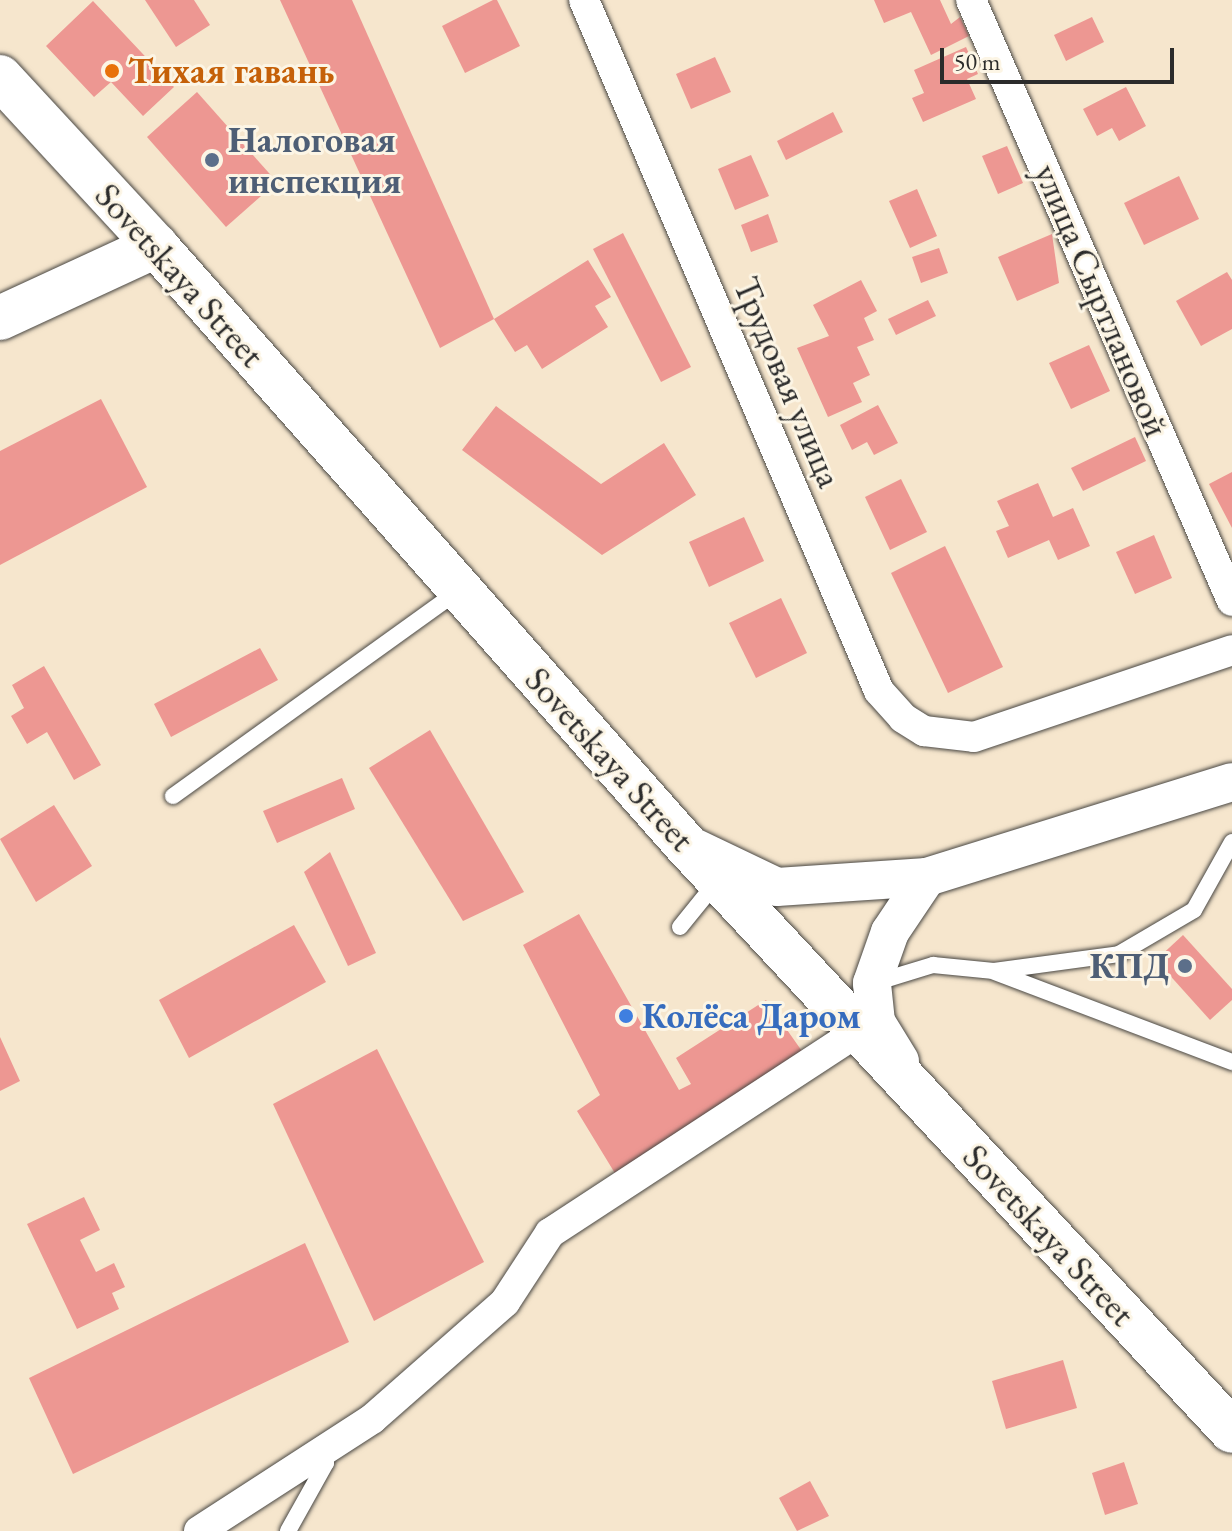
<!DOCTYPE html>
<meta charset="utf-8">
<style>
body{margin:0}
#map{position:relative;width:1232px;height:1531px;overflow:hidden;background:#f6e6cd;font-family:"EB Garamond",serif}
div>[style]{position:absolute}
.building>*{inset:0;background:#ed9792}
.roads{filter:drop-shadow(0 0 2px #494743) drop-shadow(0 0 2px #494743)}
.service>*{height:16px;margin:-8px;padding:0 8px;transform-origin:8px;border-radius:8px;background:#fff}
.minor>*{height:30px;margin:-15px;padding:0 15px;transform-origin:15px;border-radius:15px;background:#fff}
.tertiary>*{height:38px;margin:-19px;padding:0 19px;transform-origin:19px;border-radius:19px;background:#fff}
.secondary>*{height:44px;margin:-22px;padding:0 22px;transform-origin:22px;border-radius:22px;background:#fff}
.dots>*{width:22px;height:22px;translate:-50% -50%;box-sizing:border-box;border:4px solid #fcf5e5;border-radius:50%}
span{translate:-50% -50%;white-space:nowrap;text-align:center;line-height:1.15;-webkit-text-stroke:6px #fcf5e5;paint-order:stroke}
.food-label{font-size:36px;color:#c56008;font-weight:700}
.left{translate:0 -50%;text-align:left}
.service-label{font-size:36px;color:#4e5e75;font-weight:700}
.right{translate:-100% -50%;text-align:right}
.street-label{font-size:36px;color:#2b2b2b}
.shop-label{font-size:36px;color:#366cbe;font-weight:700}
.scale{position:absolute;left:940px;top:48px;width:234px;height:36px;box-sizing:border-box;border:4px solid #2b2b2b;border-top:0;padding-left:10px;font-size:24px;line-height:28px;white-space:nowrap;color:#2b2b2b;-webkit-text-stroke:6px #fcf5e5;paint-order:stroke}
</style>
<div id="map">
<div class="building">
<i style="clip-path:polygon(145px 0,194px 0,210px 25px,176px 47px)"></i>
<i style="clip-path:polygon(280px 0,352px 0,494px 319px,440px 348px)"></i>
<i style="clip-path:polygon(493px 0,497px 0,520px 46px,465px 73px,442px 26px)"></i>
<i style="clip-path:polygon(874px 0,940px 0,951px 24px,960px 17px,969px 36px,931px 55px,911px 12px,884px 23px)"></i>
<i style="clip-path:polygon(93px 1px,174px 87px,143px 116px,111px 82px,94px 97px,46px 46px)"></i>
<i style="clip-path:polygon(1092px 17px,1104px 42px,1066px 61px,1054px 35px)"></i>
<i style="clip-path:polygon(966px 47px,978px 74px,967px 79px,976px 99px,923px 122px,912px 98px,924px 93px,914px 70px)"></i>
<i style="clip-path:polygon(715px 57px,731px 92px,691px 109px,676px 74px)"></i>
<i style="clip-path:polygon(1126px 87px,1146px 126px,1119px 141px,1112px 128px,1097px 136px,1083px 109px)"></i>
<i style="clip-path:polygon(197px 92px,277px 182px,226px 227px,147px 137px)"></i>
<i style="clip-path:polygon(833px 112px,843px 132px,786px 160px,777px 141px)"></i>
<i style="clip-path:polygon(1007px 146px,1023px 183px,998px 194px,982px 156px)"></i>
<i style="clip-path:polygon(751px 155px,769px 196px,735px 210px,718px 169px)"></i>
<i style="clip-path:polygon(1179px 176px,1199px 219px,1144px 245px,1124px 203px)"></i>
<i style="clip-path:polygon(917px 189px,937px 236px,910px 248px,889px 201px)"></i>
<i style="clip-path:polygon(768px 214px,778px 242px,751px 252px,741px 225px)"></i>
<i style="clip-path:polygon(623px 233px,691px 367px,661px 382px,593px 249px)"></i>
<i style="clip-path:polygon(1052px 234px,1059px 283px,1017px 301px,998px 257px)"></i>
<i style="clip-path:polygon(939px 248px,948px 273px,921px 283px,912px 257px)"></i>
<i style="clip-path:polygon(588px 260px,611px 297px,595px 306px,608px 327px,542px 369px,527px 345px,515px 352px,494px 319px)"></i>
<i style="clip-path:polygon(1227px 272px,1232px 280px,1232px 329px,1201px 346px,1176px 301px)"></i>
<i style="clip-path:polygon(861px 280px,877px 311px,864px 318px,874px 340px,857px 347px,870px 375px,853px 383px,862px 402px,828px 417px,797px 348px,829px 336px,813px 305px)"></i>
<i style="clip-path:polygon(928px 300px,936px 316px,896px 335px,888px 319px)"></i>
<i style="clip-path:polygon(1089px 345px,1110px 391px,1071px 409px,1049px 363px)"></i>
<i style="clip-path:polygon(101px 399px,147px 487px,0 565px,0 451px)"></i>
<i style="clip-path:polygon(878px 405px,898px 443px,874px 455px,867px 442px,852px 450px,840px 425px)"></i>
<i style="clip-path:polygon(496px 406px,601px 484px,664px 443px,696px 495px,602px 555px,462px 450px)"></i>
<i style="clip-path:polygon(1135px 437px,1146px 461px,1083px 491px,1071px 468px)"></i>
<i style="clip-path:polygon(1232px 472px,1232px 528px,1209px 484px)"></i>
<i style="clip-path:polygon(901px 479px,927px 532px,890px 550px,865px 497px)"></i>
<i style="clip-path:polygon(1038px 483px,1053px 517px,1073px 508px,1090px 546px,1058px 560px,1049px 540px,1008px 558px,996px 531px,1009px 526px,997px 501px)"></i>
<i style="clip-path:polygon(744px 517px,764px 561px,709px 587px,689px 542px)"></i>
<i style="clip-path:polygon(1154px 535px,1172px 578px,1135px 594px,1116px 552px)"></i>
<i style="clip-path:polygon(945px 546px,1003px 667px,948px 693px,891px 573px)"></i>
<i style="clip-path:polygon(781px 598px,807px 653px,756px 678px,729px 623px)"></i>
<i style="clip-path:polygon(260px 648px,278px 680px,171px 737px,154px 704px)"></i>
<i style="clip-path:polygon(44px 666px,101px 765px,74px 780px,47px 732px,27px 744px,11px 716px,24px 708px,12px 685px)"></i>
<i style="clip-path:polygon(430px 730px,524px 892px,463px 921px,369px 768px)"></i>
<i style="clip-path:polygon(342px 778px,355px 809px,277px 843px,263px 811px)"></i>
<i style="clip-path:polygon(54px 805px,92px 866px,36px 902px,0 839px)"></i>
<i style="clip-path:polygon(330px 852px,376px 953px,348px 966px,304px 872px)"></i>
<i style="clip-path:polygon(579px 914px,679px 1090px,691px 1084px,676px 1058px,766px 1000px,804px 1054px,616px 1175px,577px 1111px,600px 1095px,523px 945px)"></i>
<i style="clip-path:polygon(294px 925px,326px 982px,189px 1058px,159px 1000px)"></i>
<i style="clip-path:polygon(1183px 935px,1232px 989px,1232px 1000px,1210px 1020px,1156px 960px)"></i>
<i style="clip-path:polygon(0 1037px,20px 1081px,0 1091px)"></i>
<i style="clip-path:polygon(377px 1049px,484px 1262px,374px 1321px,273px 1104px)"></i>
<i style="clip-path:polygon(84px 1197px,100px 1230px,80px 1240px,96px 1272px,114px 1263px,125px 1287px,112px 1293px,119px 1309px,77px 1329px,27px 1224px)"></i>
<i style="clip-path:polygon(305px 1243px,349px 1342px,73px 1474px,29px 1378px)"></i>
<i style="clip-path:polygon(1063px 1360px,1077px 1408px,1006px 1429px,992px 1381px)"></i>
<i style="clip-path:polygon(1124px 1462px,1138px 1504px,1105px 1515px,1092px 1473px)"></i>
<i style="clip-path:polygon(810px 1481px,829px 1516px,797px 1531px,779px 1498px)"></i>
</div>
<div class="roads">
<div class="service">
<i style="left:173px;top:796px;width:351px;rotate:-35.7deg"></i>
<i style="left:680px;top:927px;width:60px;rotate:-51deg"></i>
<i style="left:995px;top:972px;width:254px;rotate:20.8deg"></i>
<i style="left:874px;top:983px;width:62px;rotate:-17deg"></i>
<i style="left:933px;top:965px;width:61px;rotate:5.6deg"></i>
<i style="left:994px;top:971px;width:126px;rotate:-7.7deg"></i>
<i style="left:1119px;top:954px;width:87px;rotate:-30.4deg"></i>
<i style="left:1194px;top:910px;width:78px;rotate:-60.8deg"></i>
<i style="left:288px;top:1531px;width:78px;rotate:-60.8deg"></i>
<i style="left:326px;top:1463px;width:14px;rotate:-94deg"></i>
</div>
<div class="minor">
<i style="left:584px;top:0;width:751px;rotate:66.88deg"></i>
<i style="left:879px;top:691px;width:36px;rotate:48deg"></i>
<i style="left:903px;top:718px;width:25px;rotate:32deg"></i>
<i style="left:924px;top:731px;width:50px;rotate:6.8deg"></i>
<i style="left:974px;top:737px;width:272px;rotate:-18.6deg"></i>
<i style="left:971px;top:0;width:655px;rotate:66.53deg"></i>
<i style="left:199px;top:1531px;width:206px;rotate:-32.9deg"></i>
<i style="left:372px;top:1419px;width:177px;rotate:-41.3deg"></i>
<i style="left:505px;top:1302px;width:82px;rotate:-56.9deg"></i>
<i style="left:550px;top:1233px;width:367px;rotate:-33.2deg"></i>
</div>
<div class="tertiary">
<i style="left:691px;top:846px;width:95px;rotate:25.5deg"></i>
<i style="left:777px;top:887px;width:150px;rotate:-3.8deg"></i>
<i style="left:927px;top:877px;width:319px;rotate:-17.3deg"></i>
<i style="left:900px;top:1061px;width:46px;rotate:-121.6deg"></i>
<i style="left:876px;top:1022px;width:39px;rotate:-96deg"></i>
<i style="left:872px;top:983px;width:54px;rotate:-70.6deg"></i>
<i style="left:890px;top:932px;width:66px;rotate:-56.1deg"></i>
</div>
<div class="secondary">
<i style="left:0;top:77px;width:230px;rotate:47.3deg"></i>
<i style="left:156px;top:246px;width:798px;rotate:48.5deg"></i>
<i style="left:685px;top:844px;width:802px;rotate:47.02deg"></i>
<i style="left:0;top:318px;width:172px;rotate:-24.8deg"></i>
</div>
</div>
<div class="dots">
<i style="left:112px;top:71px;background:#e8710a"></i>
<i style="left:212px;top:160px;background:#5c6f8a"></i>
<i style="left:1185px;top:966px;background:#5c6f8a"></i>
<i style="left:626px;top:1016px;background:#3f7fe0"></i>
</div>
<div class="food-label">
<span class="left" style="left:128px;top:71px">Тихая гавань</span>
</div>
<div class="service-label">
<span class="left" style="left:228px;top:160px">Налоговая<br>инспекция</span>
<span class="right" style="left:1169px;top:966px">КПД</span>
</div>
<div class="street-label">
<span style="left:180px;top:275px;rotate:48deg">Sovetskaya Street</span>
<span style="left:1102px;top:300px;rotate:67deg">улица Сыртлановой</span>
<span style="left:788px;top:382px;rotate:67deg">Трудовая улица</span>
<span style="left:610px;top:759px;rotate:48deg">Sovetskaya Street</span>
<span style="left:1049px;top:1235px;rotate:47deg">Sovetskaya Street</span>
</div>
<div class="shop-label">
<span class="left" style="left:642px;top:1016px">Колёса Даром</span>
</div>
<div class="scale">50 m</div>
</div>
